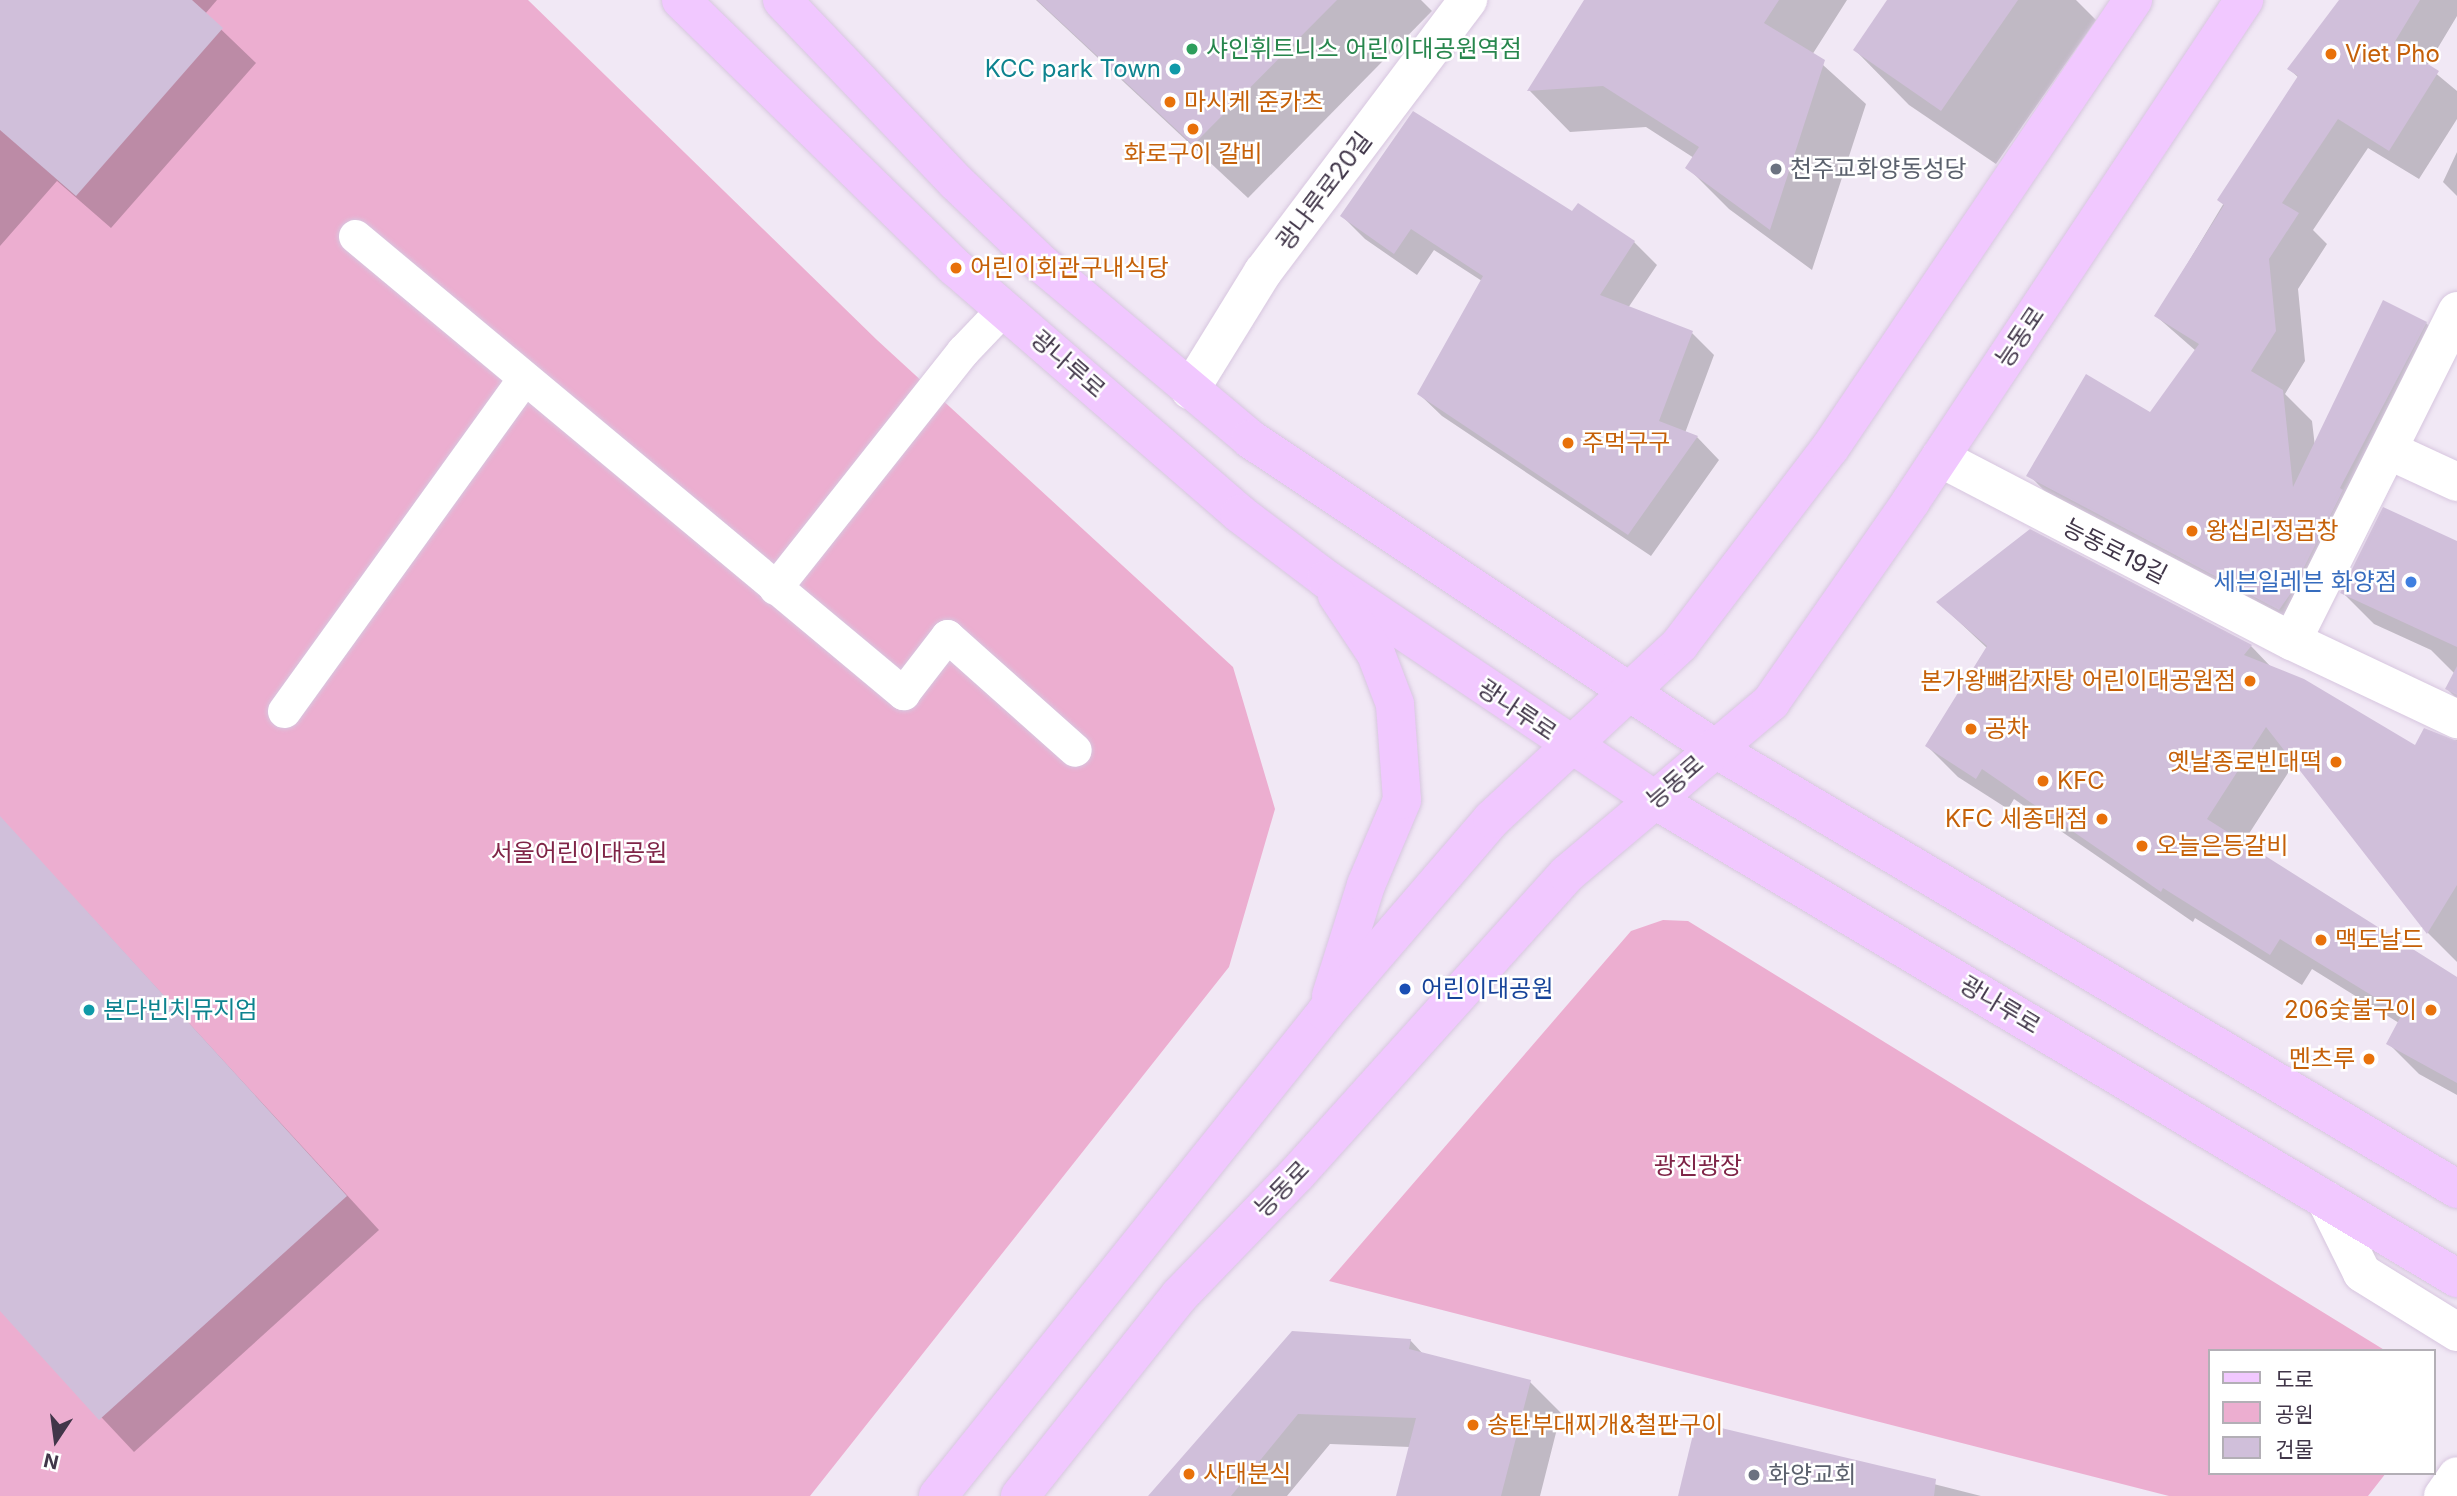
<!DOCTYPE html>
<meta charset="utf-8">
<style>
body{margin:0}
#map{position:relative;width:2457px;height:1496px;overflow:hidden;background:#f1e8f5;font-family:Inter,"Noto Sans KR",sans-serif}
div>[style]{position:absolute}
.green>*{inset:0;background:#ecaed0}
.shadow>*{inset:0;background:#0003}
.building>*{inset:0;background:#d0bfda}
.roads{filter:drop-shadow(0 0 2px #d7c6df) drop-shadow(0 0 2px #d7c6df)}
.lane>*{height:33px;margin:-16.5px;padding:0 16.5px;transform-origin:16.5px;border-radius:16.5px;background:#fff}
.street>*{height:38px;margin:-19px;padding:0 19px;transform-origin:19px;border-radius:19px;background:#fff}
.secondary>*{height:38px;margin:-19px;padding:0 19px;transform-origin:19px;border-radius:19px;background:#f1c8ff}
.dots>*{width:19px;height:19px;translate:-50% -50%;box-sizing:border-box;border:4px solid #fff;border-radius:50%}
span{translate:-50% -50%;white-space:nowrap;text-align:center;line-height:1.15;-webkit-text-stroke:5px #fff;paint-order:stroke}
.leisure-label{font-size:24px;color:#27864d}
.left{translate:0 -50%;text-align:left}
.food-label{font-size:24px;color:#c56008}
.right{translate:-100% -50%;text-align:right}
.culture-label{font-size:24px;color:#0d838f}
.worship-label{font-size:24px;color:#5b616d}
.street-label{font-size:24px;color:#413649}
.shop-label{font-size:24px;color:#366cbe}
.park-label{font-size:24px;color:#7f2447}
.transit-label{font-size:24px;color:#164399}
.legend{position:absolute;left:2208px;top:1349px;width:228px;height:126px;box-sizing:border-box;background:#fff;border:2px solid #b3afb6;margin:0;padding:9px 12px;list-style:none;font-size:21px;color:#413649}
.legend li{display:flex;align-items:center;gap:14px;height:35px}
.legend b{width:35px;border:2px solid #b3afb6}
.north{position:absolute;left:21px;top:1405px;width:70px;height:70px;-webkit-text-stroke:5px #fff;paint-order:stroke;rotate:193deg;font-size:19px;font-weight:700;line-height:28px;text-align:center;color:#413649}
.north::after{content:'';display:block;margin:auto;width:24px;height:32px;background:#413649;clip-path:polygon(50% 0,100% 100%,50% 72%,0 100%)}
</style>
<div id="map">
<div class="green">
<i style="clip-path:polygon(0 0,528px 0,877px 340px,1233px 667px,1275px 809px,1229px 967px,810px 1496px,0 1496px)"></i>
<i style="clip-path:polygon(1663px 920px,1688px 921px,2386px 1351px,2210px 1351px,2210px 1473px,2386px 1473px,2368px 1496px,2169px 1496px,1329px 1281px,1631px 931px)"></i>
</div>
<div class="shadow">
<i style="clip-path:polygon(0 0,217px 0,205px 14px,256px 63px,111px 228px,57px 181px,0 246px)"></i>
<i style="clip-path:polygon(1036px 0,1421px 0,1432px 11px,1248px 198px)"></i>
<i style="clip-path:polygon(1586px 0,1847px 0,1812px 55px,1866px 104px,1812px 270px,1729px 209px,1687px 167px,1694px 158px,1646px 127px,1570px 132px,1529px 90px)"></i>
<i style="clip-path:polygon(1890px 0,2076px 0,2096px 20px,1996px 164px,1909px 105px,1855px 50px)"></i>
<i style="clip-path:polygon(2341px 0,2457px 0,2457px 16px,2427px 66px,2457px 91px,2457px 119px,2419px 179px,2368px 148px,2313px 230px,2327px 244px,2298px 289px,2305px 361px,2285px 394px,2312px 421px,2315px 447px,2426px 323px,2456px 353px,2309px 638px,2058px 505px,2029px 475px,2151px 414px,2196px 351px,2156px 316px,2299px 78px,2289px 69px)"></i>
<i style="clip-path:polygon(2457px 152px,2457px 196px,2443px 182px)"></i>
<i style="clip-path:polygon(1578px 205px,1634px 242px,1657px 265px,1628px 308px,1692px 333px,1714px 355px,1685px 433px,1697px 437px,1719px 460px,1651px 556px,1442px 416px,1419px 394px,1482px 281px,1434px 250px,1417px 275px,1365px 239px,1342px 216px,1573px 213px)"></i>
<i style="clip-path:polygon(2457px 547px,2457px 699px,2447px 689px,2455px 674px,2431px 650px,2374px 624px,2343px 593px)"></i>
<i style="clip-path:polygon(1938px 602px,2251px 646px,2273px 669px,2416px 747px,2457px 740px,2457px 962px,2428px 933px,2295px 762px,2243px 843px,2457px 979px,2457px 1095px,2419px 1074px,2388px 1043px,2399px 1023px,2312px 969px,2302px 985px,2195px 918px,2193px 922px,2014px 799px,2008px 809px,1958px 777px,1927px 746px,1988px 649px)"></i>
<i style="clip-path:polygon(5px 823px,379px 1230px,134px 1452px,0 1309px,0 828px)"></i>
<i style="clip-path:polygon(1410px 1340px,1424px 1355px,1530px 1382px,1561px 1413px,1540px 1496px,1399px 1496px,1410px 1447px,1330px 1444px,1287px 1496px,1193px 1496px,1171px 1473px)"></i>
<i style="clip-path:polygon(1697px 1424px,1981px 1496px,1679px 1496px)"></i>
</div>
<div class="building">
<i style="clip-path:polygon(0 0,192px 0,223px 28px,76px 196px,0 130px)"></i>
<i style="clip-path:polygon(1037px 0,1337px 0,1193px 145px)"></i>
<i style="clip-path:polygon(1584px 0,1779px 0,1764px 23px,1825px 60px,1770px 230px,1685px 168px,1699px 147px,1603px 86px,1527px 91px)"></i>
<i style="clip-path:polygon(1887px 0,2018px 0,1941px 111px,1853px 50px)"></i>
<i style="clip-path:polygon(2339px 0,2420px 0,2394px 43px,2439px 71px,2389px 151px,2338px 119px,2282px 203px,2299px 213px,2269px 259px,2276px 331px,2251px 371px,2283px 390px,2293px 487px,2383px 300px,2427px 322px,2340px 488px,2343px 490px,2291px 593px,2279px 610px,2026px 476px,2086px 374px,2150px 412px,2199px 344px,2154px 316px,2224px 205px,2217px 200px,2298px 76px,2287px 69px)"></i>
<i style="clip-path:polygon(1413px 111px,1572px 211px,1578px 203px,1635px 241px,1600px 295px,1693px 331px,1659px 421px,1698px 436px,1628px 535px,1417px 394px,1483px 276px,1411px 229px,1394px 254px,1340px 216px)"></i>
<i style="clip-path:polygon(2383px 507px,2457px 541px,2457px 647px,2340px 593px)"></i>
<i style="clip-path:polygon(2030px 529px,2252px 645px,2244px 655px,2304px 679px,2415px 745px,2424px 728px,2457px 741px,2457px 885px,2427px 934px,2266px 727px,2207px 819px,2457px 977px,2457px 1083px,2386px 1044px,2402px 1014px,2280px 939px,2270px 955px,2163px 888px,2161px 892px,1982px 769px,1976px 779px,1925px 746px,1987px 646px,1936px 602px)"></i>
<i style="clip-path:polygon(2457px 666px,2457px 695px,2445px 689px)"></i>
<i style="clip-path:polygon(0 816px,347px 1196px,99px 1420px,0 1311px)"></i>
<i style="clip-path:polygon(1292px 1331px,1411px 1339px,1409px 1349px,1531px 1380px,1501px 1496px,1396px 1496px,1416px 1418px,1298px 1414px,1231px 1496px,1148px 1496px)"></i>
<i style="clip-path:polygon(1696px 1422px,1936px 1479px,1934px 1496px,1678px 1496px)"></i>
</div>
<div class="roads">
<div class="lane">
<i style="left:355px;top:236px;width:714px;rotate:39.83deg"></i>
<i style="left:903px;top:693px;width:72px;rotate:-52.3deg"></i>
<i style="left:947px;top:636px;width:171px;rotate:41.7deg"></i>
<i style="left:775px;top:588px;width:303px;rotate:-51.6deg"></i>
<i style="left:963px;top:351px;width:59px;rotate:-46.4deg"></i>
<i style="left:284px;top:711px;width:410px;rotate:-54.2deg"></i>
</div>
<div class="street">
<i style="left:1190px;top:390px;width:139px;rotate:-58.3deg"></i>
<i style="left:1263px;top:272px;width:341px;rotate:-53deg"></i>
<i style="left:2390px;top:451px;width:74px;rotate:24.8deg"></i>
<i style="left:1940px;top:458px;width:397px;rotate:27.5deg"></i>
<i style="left:2292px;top:641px;width:183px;rotate:25.3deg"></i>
<i style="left:2292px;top:641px;width:369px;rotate:-63.4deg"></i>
<i style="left:2326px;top:1200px;width:81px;rotate:63.7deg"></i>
<i style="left:2362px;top:1273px;width:112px;rotate:31.8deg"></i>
<i style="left:2443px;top:1496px;width:24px;rotate:-55deg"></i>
</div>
<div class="secondary">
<i style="left:681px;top:0;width:384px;rotate:44.3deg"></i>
<i style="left:956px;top:268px;width:376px;rotate:40.9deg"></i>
<i style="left:1240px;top:514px;width:108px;rotate:37.1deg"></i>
<i style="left:1326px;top:579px;width:396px;rotate:33.9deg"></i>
<i style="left:1655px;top:800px;width:934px;rotate:30.8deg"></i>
<i style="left:782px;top:0;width:252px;rotate:46.3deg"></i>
<i style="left:956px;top:182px;width:120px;rotate:43.7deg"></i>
<i style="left:1043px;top:265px;width:270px;rotate:40deg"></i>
<i style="left:1250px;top:439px;width:557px;rotate:33.66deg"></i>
<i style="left:1714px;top:748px;width:864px;rotate:30.69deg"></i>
<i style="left:1331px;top:996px;width:116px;rotate:-72.5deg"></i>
<i style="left:1366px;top:885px;width:92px;rotate:-67deg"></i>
<i style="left:1402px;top:800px;width:96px;rotate:-94.2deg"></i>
<i style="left:1395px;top:704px;width:53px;rotate:-110.8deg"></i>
<i style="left:1376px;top:654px;width:71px;rotate:-123.5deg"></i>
<i style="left:938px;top:1496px;width:620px;rotate:-51.28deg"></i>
<i style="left:1326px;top:1012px;width:255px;rotate:-49.3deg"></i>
<i style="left:1492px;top:819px;width:257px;rotate:-42.9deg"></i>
<i style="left:1680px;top:644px;width:247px;rotate:-52.6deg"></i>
<i style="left:1830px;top:448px;width:541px;rotate:-55.93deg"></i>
<i style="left:1020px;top:1496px;width:257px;rotate:-51.5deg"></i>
<i style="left:1180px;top:1295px;width:167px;rotate:-46deg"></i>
<i style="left:1296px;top:1175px;width:405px;rotate:-48deg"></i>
<i style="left:1567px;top:874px;width:267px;rotate:-40.1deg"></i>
<i style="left:1771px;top:702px;width:245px;rotate:-55.1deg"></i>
<i style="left:1911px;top:501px;width:602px;rotate:-56.39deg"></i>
</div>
</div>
<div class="dots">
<i style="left:1192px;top:49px;background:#2e9e5b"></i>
<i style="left:2331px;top:54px;background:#e8710a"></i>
<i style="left:1175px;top:69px;background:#0f9aa8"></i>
<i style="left:1170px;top:102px;background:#e8710a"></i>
<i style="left:1193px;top:129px;background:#e8710a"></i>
<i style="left:1776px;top:169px;background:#6b7280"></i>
<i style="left:956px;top:268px;background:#e8710a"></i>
<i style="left:1568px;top:443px;background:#e8710a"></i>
<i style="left:2192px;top:531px;background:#e8710a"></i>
<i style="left:2411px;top:582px;background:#3f7fe0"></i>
<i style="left:2250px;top:681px;background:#e8710a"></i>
<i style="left:1971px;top:729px;background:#e8710a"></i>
<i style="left:2336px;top:762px;background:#e8710a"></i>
<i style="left:2043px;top:781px;background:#e8710a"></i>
<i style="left:2102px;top:819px;background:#e8710a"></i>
<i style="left:2142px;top:846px;background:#e8710a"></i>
<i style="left:2321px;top:940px;background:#e8710a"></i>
<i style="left:1405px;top:989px;background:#1a4fb4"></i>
<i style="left:89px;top:1010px;background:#0f9aa8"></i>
<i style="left:2431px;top:1010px;background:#e8710a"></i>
<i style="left:2369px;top:1059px;background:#e8710a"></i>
<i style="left:1473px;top:1425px;background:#e8710a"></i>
<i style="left:1189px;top:1474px;background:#e8710a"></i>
<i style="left:1754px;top:1475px;background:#6b7280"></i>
</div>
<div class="leisure-label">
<span class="left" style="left:1206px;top:49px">샤인휘트니스 어린이대공원역점</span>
</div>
<div class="food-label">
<span class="left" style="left:2345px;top:54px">Viet Pho</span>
<span class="left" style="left:1184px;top:102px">마시케 준카츠</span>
<span style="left:1193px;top:154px">화로구이 갈비</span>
<span class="left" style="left:970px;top:268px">어린이회관구내식당</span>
<span class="left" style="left:1582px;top:443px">주먹구구</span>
<span class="left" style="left:2206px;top:531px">왕십리정곱창</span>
<span class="right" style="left:2236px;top:681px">본가왕뼈감자탕 어린이대공원점</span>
<span class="left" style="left:1985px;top:729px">공차</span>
<span class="right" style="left:2322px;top:762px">옛날종로빈대떡</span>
<span class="left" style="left:2057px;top:781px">KFC</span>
<span class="right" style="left:2088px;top:819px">KFC 세종대점</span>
<span class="left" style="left:2156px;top:846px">오늘은등갈비</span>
<span class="left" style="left:2335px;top:940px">맥도날드</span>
<span class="right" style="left:2417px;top:1010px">206숯불구이</span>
<span class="right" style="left:2355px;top:1059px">멘츠루</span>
<span class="left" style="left:1487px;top:1425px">송탄부대찌개&amp;철판구이</span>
<span class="left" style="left:1203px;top:1474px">사대분식</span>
</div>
<div class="culture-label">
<span class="right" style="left:1161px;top:69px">KCC park Town</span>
<span class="left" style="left:103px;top:1010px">본다빈치뮤지엄</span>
</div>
<div class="worship-label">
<span class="left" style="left:1790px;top:169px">천주교화양동성당</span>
<span class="left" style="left:1768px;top:1475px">화양교회</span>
</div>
<div class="street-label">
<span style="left:1324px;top:191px;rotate:-53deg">광나루로20길</span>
<span style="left:2020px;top:337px;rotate:-56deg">능동로</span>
<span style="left:1068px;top:364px;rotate:41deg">광나루로</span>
<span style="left:2115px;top:551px;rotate:27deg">능동로19길</span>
<span style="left:1517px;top:710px;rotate:34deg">광나루로</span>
<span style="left:1675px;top:782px;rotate:-41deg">능동로</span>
<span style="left:2000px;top:1005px;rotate:31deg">광나루로</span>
<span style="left:1282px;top:1189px;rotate:-46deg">능동로</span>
</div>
<div class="shop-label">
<span class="right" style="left:2397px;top:582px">세븐일레븐 화양점</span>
</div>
<div class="park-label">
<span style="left:579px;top:853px">서울어린이대공원</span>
<span style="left:1698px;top:1166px">광진광장</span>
</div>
<div class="transit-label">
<span class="left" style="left:1421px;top:989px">어린이대공원</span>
</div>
<ul class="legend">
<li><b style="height:9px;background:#f1c8ff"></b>도로</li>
<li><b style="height:19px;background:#ecaed0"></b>공원</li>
<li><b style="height:19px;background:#d0bfda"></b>건물</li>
</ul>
<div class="north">N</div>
</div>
